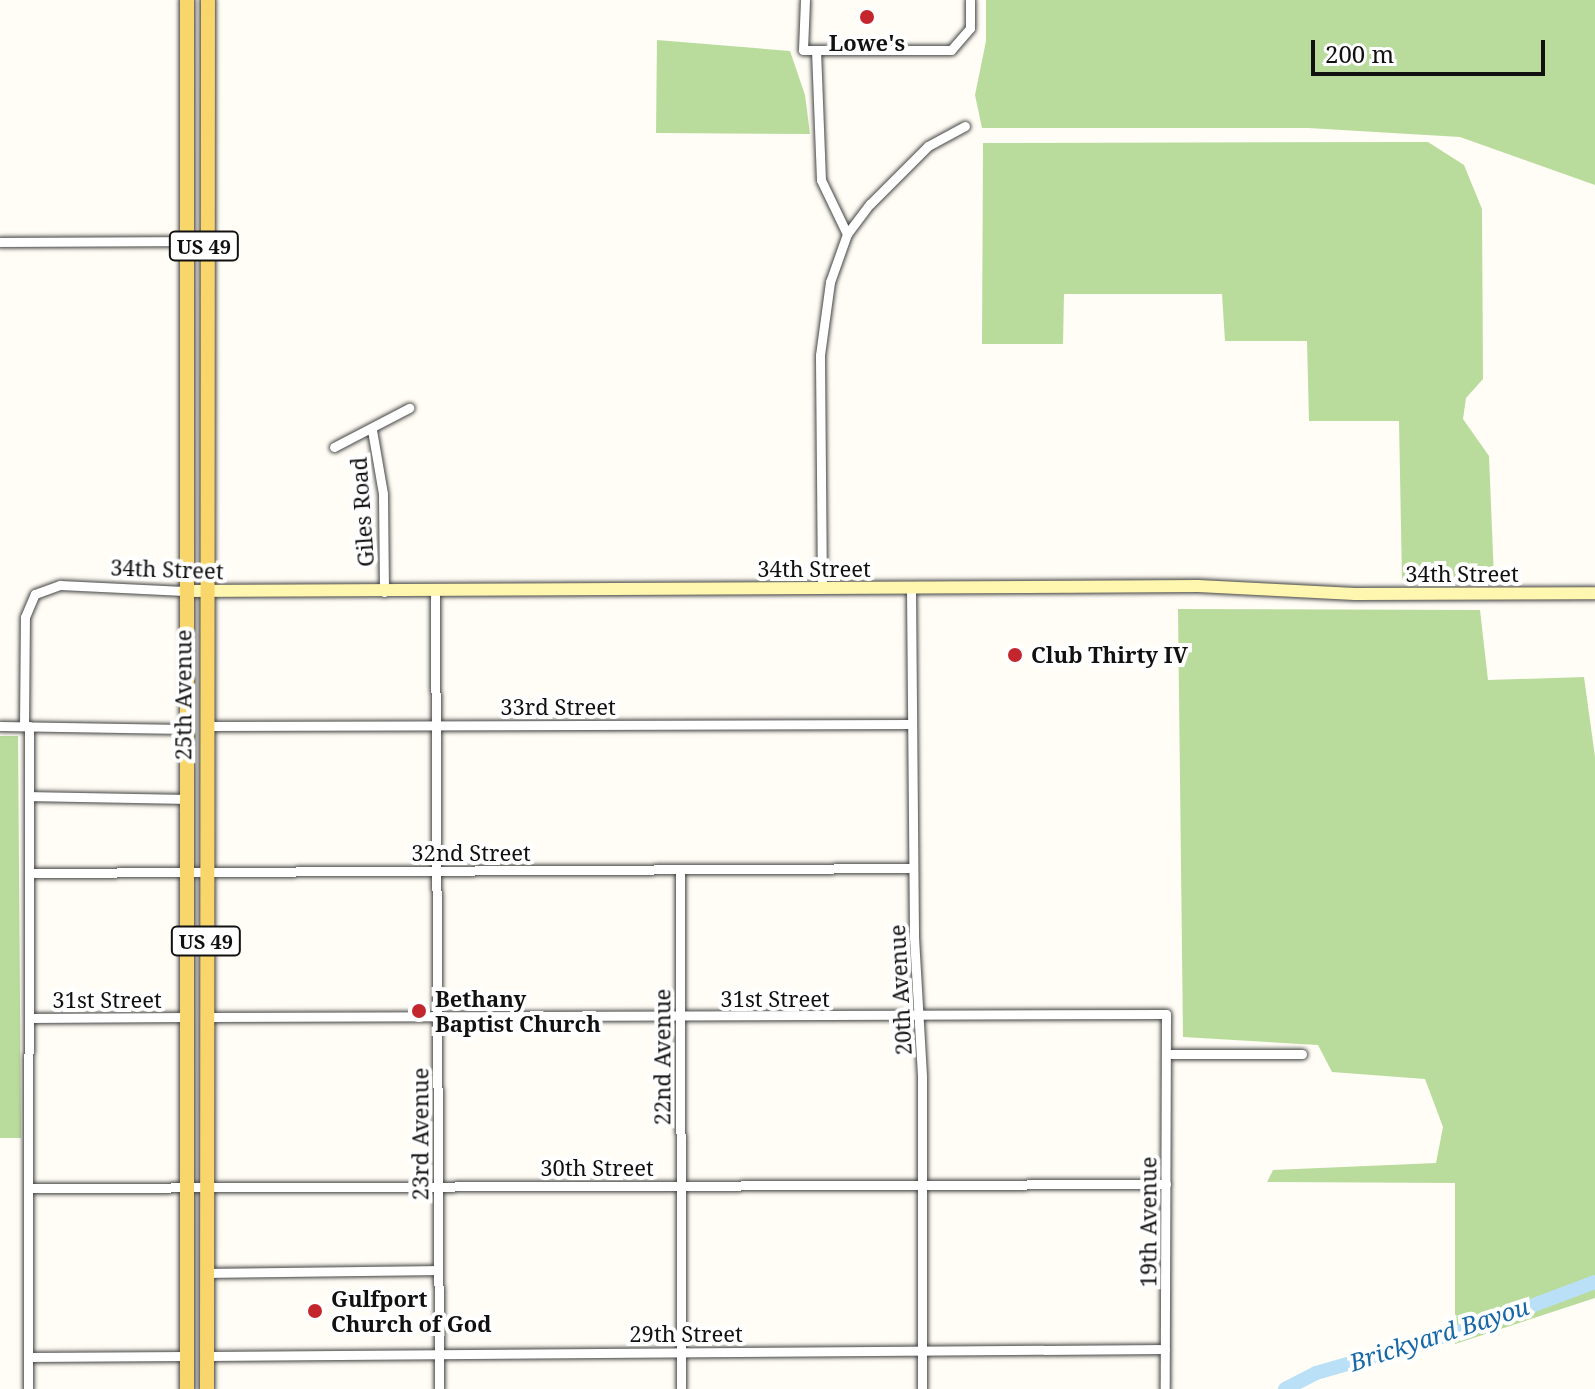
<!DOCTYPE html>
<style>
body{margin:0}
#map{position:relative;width:1595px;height:1389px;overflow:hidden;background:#fffdf5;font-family:"Noto Serif",serif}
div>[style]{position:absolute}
.forest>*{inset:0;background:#b9dc9c}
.river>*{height:14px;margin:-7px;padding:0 7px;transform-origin:7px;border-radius:7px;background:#b9e0f7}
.roads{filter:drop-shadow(0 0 2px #444) drop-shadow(0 0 2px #444)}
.street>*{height:9px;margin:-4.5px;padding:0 4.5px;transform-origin:4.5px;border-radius:4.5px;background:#fff}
.secondary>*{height:12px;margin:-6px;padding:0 6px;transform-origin:6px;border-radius:6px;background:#fff6b0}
.primary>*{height:14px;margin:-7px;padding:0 7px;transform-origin:7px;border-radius:7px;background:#f9d66b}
.dots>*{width:22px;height:22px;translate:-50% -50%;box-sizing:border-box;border:4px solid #fff;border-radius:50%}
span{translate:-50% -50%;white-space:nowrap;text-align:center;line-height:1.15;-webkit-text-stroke:8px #fff;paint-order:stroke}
.shield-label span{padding:2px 6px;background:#fff;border:2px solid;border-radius:6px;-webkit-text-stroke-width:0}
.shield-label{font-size:20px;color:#111;font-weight:700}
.poi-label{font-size:22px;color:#111;font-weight:700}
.left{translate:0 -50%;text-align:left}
.street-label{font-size:22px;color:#111}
.water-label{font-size:24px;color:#1768a6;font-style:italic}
.scale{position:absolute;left:1311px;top:40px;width:234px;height:36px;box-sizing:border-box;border:4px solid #111;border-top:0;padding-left:10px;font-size:24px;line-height:28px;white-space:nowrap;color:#111;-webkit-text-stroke:6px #fff;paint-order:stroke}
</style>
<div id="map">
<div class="forest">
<i style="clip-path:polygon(986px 0,1595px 0,1595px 185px,1460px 137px,1308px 128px,982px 128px,975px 95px,986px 41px)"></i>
<i style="clip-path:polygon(657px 40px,790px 51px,805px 95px,810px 134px,656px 133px)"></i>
<i style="clip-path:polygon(1428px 142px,1464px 165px,1482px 209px,1483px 379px,1466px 398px,1463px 419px,1489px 456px,1494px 578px,1402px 580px,1399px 421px,1309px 421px,1307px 341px,1225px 341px,1222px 294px,1064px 294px,1063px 344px,982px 344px,983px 143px)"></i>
<i style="clip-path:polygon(1178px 609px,1480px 610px,1488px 680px,1584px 677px,1595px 757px,1595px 1298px,1455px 1344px,1455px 1183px,1267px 1182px,1273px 1170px,1436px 1163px,1443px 1127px,1425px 1079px,1332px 1072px,1318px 1045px,1183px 1037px)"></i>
<i style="clip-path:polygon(0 736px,18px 736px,21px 1138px,0 1138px)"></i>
</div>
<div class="river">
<i style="left:1285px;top:1389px;width:35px;rotate:-27deg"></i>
<i style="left:1316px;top:1373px;width:163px;rotate:-16deg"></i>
<i style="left:1473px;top:1328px;width:130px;rotate:-20.7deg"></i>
</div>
<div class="roads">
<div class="street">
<i style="left:805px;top:0;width:50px;rotate:92.3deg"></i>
<i style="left:803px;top:50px;width:148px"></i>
<i style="left:951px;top:50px;width:29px;rotate:-49deg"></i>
<i style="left:970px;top:28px;width:28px;rotate:-90deg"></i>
<i style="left:816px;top:50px;width:130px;rotate:87.8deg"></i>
<i style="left:821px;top:180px;width:60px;rotate:64.3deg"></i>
<i style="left:0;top:242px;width:204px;rotate:-0.3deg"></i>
<i style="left:372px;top:430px;width:65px;rotate:80.2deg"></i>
<i style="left:383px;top:494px;width:98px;rotate:89.4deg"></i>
<i style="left:334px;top:447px;width:85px;rotate:-27.5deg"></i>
<i style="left:822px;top:589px;width:234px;rotate:-90.5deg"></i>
<i style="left:820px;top:355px;width:74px;rotate:-82.2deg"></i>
<i style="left:830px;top:282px;width:51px;rotate:-70.5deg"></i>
<i style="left:847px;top:234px;width:38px;rotate:-53deg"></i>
<i style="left:870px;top:204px;width:82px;rotate:-45deg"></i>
<i style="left:928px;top:146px;width:42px;rotate:-28.4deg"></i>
<i style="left:911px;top:589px;width:348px;rotate:89.5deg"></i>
<i style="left:914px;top:937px;width:139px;rotate:86.7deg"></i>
<i style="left:922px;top:1076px;width:313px;rotate:90deg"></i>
<i style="left:435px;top:592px;width:797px;rotate:89.71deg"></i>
<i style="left:0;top:726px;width:185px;rotate:0.9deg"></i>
<i style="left:24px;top:726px;width:109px;rotate:-89.5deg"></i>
<i style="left:25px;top:617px;width:25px;rotate:-67deg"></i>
<i style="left:35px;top:594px;width:27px;rotate:-20deg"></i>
<i style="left:60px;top:585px;width:124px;rotate:2.8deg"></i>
<i style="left:206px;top:726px;width:705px;rotate:-0.16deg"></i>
<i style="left:29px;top:796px;width:156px;rotate:1.1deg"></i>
<i style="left:680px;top:869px;width:520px;rotate:89.89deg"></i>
<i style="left:29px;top:873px;width:884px;rotate:-0.32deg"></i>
<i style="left:207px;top:1017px;width:959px;rotate:-0.18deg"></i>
<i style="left:1166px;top:1014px;width:375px;rotate:90.2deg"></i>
<i style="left:29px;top:1018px;width:157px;rotate:-0.4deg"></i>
<i style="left:1166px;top:1054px;width:136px"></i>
<i style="left:28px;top:1188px;width:1138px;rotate:-0.2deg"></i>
<i style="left:207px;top:1273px;width:231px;rotate:-0.7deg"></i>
<i style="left:207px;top:1356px;width:958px;rotate:-0.42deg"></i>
<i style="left:28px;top:1357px;width:159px;rotate:-0.4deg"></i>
<i style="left:28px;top:1389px;width:663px;rotate:-89.91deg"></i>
</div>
<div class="secondary">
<i style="left:184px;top:591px;width:1014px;rotate:-0.28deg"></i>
<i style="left:1198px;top:586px;width:157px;rotate:2.9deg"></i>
<i style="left:1355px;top:594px;width:240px;rotate:-0.2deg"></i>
</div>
<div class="primary">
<i style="left:187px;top:1389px;width:1389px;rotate:-90deg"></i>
<i style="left:207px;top:1389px;width:1389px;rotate:-89.96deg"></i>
</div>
</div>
<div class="dots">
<i style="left:867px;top:17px;background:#c4262e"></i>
<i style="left:1015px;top:655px;background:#c4262e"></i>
<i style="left:419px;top:1011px;background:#c4262e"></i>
<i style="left:315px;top:1311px;background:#c4262e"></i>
</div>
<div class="shield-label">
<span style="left:204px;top:246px">US 49</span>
<span style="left:206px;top:941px">US 49</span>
</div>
<div class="poi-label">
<span style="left:867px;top:43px">Lowe's</span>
<span class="left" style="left:1031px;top:655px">Club Thirty IV</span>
<span class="left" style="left:435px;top:1011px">Bethany<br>Baptist Church</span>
<span class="left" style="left:331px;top:1311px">Gulfport<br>Church of God</span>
</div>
<div class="street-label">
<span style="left:362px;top:512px;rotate:-94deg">Giles Road</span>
<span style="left:167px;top:569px;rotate:2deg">34th Street</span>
<span style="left:814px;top:569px">34th Street</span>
<span style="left:1462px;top:574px">34th Street</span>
<span style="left:183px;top:695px;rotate:-90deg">25th Avenue</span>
<span style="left:558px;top:707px">33rd Street</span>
<span style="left:471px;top:853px">32nd Street</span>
<span style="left:900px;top:990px;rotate:-93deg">20th Avenue</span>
<span style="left:775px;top:999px">31st Street</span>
<span style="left:107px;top:1000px">31st Street</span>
<span style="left:662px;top:1057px;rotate:-90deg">22nd Avenue</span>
<span style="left:420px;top:1134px;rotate:-90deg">23rd Avenue</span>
<span style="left:597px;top:1168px">30th Street</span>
<span style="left:1148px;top:1222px;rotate:-90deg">19th Avenue</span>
<span style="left:686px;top:1334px">29th Street</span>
</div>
<div class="water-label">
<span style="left:1439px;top:1334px;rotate:-18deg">Brickyard Bayou</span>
</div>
<div class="scale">200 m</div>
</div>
